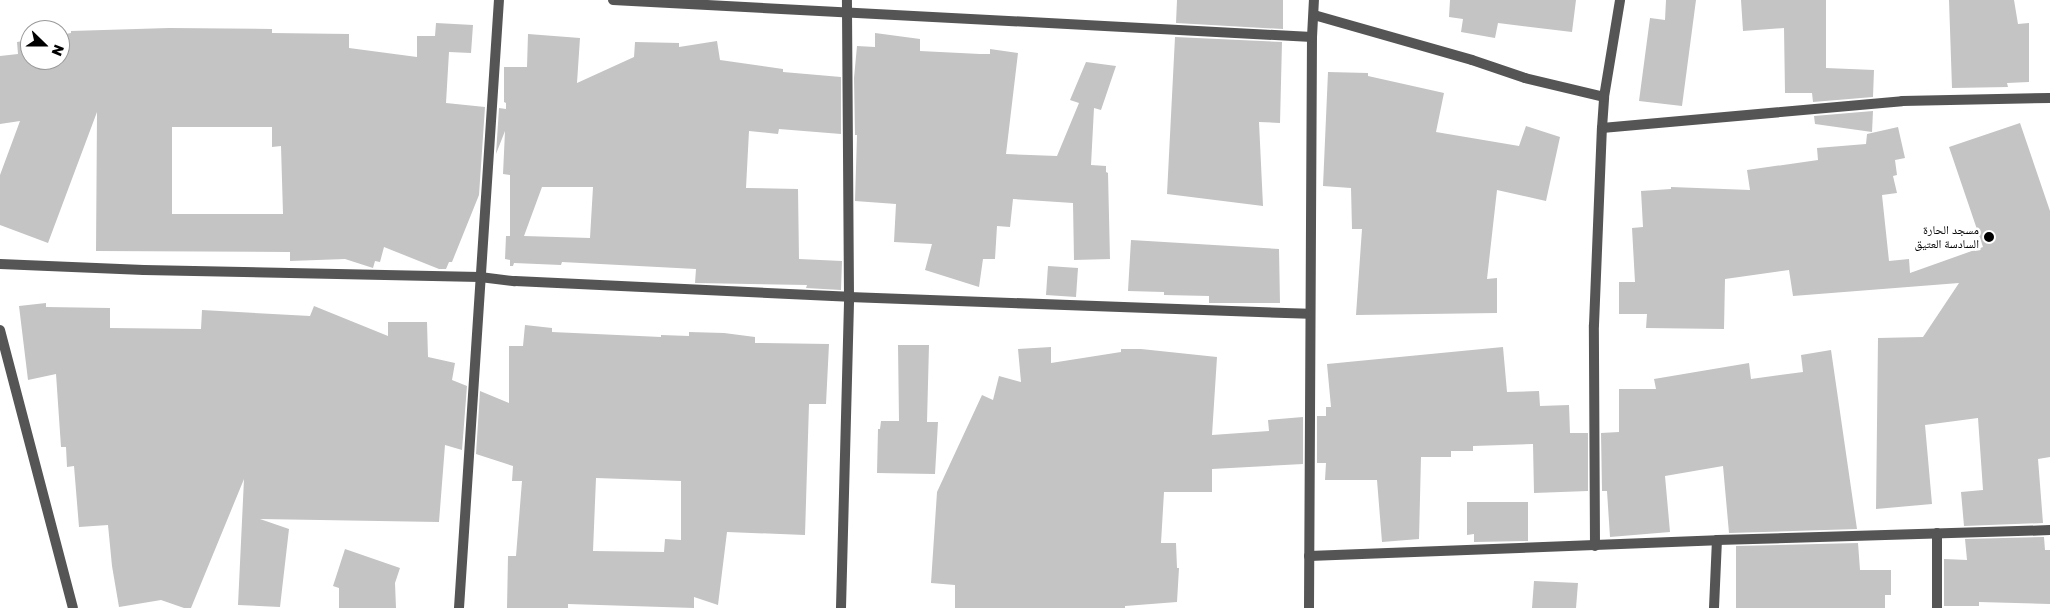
<!DOCTYPE html>
<meta charset="utf-8">
<style>
body{margin:0}
#map{position:relative;width:2050px;height:608px;overflow:hidden;background:#fff;font-family:"Golos Text","Noto Naskh Arabic",sans-serif}
div>[style]{position:absolute}
.building>*{inset:0;background:#c4c4c4}
.street>*{height:10px;margin:-5px;padding:0 5px;transform-origin:5px;border-radius:5px;background:#555}
.dots>*{width:14px;height:14px;translate:-50% -50%;box-sizing:border-box;border:2px solid #fff;border-radius:50%}
span{translate:-50% -50%;white-space:nowrap;text-align:center;line-height:1.15;-webkit-text-stroke:5px #fff;paint-order:stroke}
.poi-label{font-size:12px;color:#000}
.right{translate:-100% -50%;text-align:right}
.north{position:absolute;left:20px;top:20px;width:50px;height:50px;box-sizing:border-box;background:#fff;border:1px solid #999;border-radius:50%;rotate:112deg;font-size:14px;font-weight:700;line-height:20px;text-align:center;color:#000}
.north::after{content:'';display:block;margin:auto;width:18px;height:22px;background:#000;clip-path:polygon(50% 0,100% 100%,50% 72%,0 100%)}
</style>
<div id="map">
<div class="building">
<i style="clip-path:polygon(1177px 0,1283px 0,1283px 29px,1176px 23px)"></i>
<i style="clip-path:polygon(1450px 0,1576px 0,1572px 32px,1498px 23px,1495px 38px,1461px 32px,1463px 19px,1449px 17px)"></i>
<i style="clip-path:polygon(1666px 0,1696px 0,1682px 106px,1639px 101px,1650px 18px,1665px 20px)"></i>
<i style="clip-path:polygon(1741px 0,1826px 0,1826px 68px,1874px 70px,1873px 97px,1813px 102px,1812px 93px,1785px 93px,1784px 28px,1743px 31px)"></i>
<i style="clip-path:polygon(1949px 0,2014px 0,2018px 24px,2029px 23px,2029px 82px,2007px 83px,2008px 87px,1952px 88px)"></i>
<i style="clip-path:polygon(evenodd,436px 23px,473px 25px,471px 53px,449px 52px,446px 103px,485px 107px,479px 195px,452px 262px,449px 262px,446px 269px,439px 269px,384px 247px,380px 262px,375px 261px,373px 268px,345px 259px,290px 261px,290px 252px,96px 251px,97px 112px,48px 243px,0 225px,0 175px,20px 121px,0 124px,0 56px,18px 54px,17px 42px,30px 40px,30px 60px,60px 60px,60px 35px,71px 33px,71px 31px,169px 28px,272px 29px,272px 33px,349px 34px,349px 48px,417px 57px,417px 36px,435px 36px,436px 23px,172px 127px,272px 127px,272px 147px,281px 146px,283px 214px,172px 214px,172px 127px)"></i>
<i style="clip-path:polygon(875px 33px,920px 39px,920px 51px,980px 54px,990px 54px,990px 49px,1018px 53px,1006px 154px,1057px 156px,1079px 103px,1070px 100px,1086px 62px,1116px 66px,1101px 110px,1094px 108px,1091px 165px,1106px 166px,1106px 172px,1108px 173px,1110px 259px,1074px 260px,1073px 203px,1013px 199px,1010px 227px,997px 226px,995px 259px,983px 259px,979px 287px,925px 270px,932px 244px,894px 242px,896px 204px,855px 201px,857px 135px,855px 135px,854px 78px,857px 46px,875px 47px)"></i>
<i style="clip-path:polygon(evenodd,528px 34px,580px 38px,577px 83px,634px 57px,635px 42px,679px 43px,679px 47px,717px 41px,720px 60px,783px 69px,783px 72px,841px 77px,841px 134px,779px 129px,778px 134px,749px 131px,746px 188px,798px 189px,799px 259px,842px 261px,841px 290px,806px 288px,807px 285px,695px 283px,696px 269px,562px 262px,561px 265px,514px 263px,513px 266px,510px 266px,510px 260px,505px 259px,506px 236px,510px 236px,510px 175px,503px 174px,505px 131px,496px 154px,499px 108px,506px 109px,506px 103px,504px 102px,504px 67px,527px 67px,528px 34px,542px 187px,593px 187px,590px 238px,524px 236px,542px 187px)"></i>
<i style="clip-path:polygon(1175px 37px,1282px 42px,1280px 123px,1259px 122px,1263px 206px,1167px 194px)"></i>
<i style="clip-path:polygon(1328px 72px,1368px 73px,1368px 76px,1444px 93px,1436px 132px,1519px 146px,1526px 126px,1560px 137px,1546px 201px,1497px 190px,1487px 279px,1497px 278px,1497px 313px,1356px 315px,1362px 229px,1352px 229px,1351px 188px,1323px 186px)"></i>
<i style="clip-path:polygon(1873px 111px,1872px 132px,1815px 124px,1814px 116px)"></i>
<i style="clip-path:polygon(2020px 123px,2050px 211px,2050px 457px,2038px 459px,2043px 523px,1964px 526px,1961px 492px,1983px 490px,1978px 418px,1925px 425px,1932px 504px,1876px 509px,1878px 338px,1923px 337px,1959px 283px,1793px 296px,1789px 270px,1725px 279px,1724px 329px,1646px 328px,1647px 314px,1619px 314px,1619px 282px,1635px 282px,1632px 228px,1643px 227px,1641px 191px,1671px 189px,1671px 187px,1750px 190px,1747px 170px,1818px 160px,1817px 148px,1866px 144px,1867px 134px,1898px 127px,1905px 158px,1895px 160px,1897px 175px,1893px 176px,1897px 193px,1882px 195px,1889px 261px,1909px 259px,1910px 273px,1983px 247px,1949px 147px)"></i>
<i style="clip-path:polygon(1131px 240px,1279px 249px,1280px 303px,1209px 303px,1209px 296px,1164px 295px,1164px 292px,1128px 291px)"></i>
<i style="clip-path:polygon(1048px 266px,1078px 268px,1076px 297px,1046px 295px)"></i>
<i style="clip-path:polygon(46px 303px,46px 307px,110px 308px,110px 328px,201px 329px,202px 310px,310px 316px,314px 306px,388px 336px,388px 322px,427px 322px,428px 357px,455px 363px,452px 380px,467px 386px,462px 450px,445px 445px,439px 522px,260px 519px,289px 529px,280px 607px,238px 605px,244px 479px,191px 608px,184px 608px,161px 600px,119px 607px,112px 566px,108px 525px,79px 527px,74px 466px,67px 467px,66px 447px,61px 447px,56px 374px,28px 380px,19px 306px)"></i>
<i style="clip-path:polygon(evenodd,525px 325px,552px 328px,552px 332px,661px 337px,661px 335px,689px 336px,689px 332px,724px 333px,755px 337px,755px 343px,829px 344px,826px 404px,809px 404px,805px 535px,727px 532px,718px 605px,694px 597px,694px 608px,568px 604px,568px 608px,507px 608px,508px 556px,516px 556px,522px 481px,512px 481px,513px 466px,476px 454px,480px 391px,509px 403px,509px 346px,523px 346px,525px 325px,596px 478px,681px 481px,681px 540px,665px 539px,664px 552px,593px 551px,596px 478px)"></i>
<i style="clip-path:polygon(898px 345px,929px 345px,927px 422px,938px 422px,935px 474px,877px 473px,878px 429px,880px 429px,881px 421px,899px 421px)"></i>
<i style="clip-path:polygon(1051px 347px,1051px 363px,1121px 352px,1121px 349px,1141px 349px,1217px 357px,1212px 435px,1269px 431px,1268px 420px,1303px 417px,1303px 464px,1212px 469px,1212px 492px,1164px 492px,1161px 543px,1176px 543px,1177px 568px,1179px 568px,1177px 602px,1125px 606px,1125px 608px,955px 608px,955px 585px,931px 583px,937px 492px,982px 395px,993px 400px,999px 376px,1021px 382px,1018px 349px)"></i>
<i style="clip-path:polygon(1503px 347px,1507px 392px,1539px 391px,1540px 406px,1569px 405px,1570px 433px,1588px 433px,1588px 491px,1534px 493px,1533px 444px,1473px 446px,1473px 451px,1451px 451px,1451px 457px,1421px 457px,1419px 539px,1382px 542px,1377px 480px,1325px 480px,1326px 463px,1317px 463px,1317px 416px,1326px 416px,1326px 407px,1331px 407px,1327px 364px)"></i>
<i style="clip-path:polygon(1831px 350px,1857px 529px,1729px 533px,1723px 466px,1665px 476px,1670px 532px,1610px 537px,1607px 491px,1602px 491px,1601px 433px,1619px 432px,1619px 389px,1656px 389px,1654px 379px,1749px 363px,1751px 379px,1803px 372px,1801px 355px)"></i>
<i style="clip-path:polygon(1467px 502px,1528px 502px,1528px 541px,1474px 542px,1474px 534px,1467px 535px)"></i>
<i style="clip-path:polygon(2044px 537px,2045px 550px,2050px 550px,2050px 604px,1979px 602px,1979px 606px,1944px 606px,1944px 559px,1967px 560px,1965px 539px)"></i>
<i style="clip-path:polygon(1858px 543px,1860px 570px,1891px 570px,1891px 595px,1885px 595px,1885px 608px,1736px 608px,1736px 546px)"></i>
<i style="clip-path:polygon(345px 549px,400px 568px,395px 583px,396px 608px,339px 608px,339px 588px,333px 586px)"></i>
<i style="clip-path:polygon(1534px 581px,1578px 583px,1576px 608px,1532px 608px)"></i>
</div>
<div class="street">
<i style="left:613px;top:0;width:700px;rotate:3.03deg"></i>
<i style="left:1314px;top:15px;width:164px;rotate:15.9deg"></i>
<i style="left:1472px;top:60px;width:56px;rotate:18.8deg"></i>
<i style="left:1525px;top:78px;width:81px;rotate:13.5deg"></i>
<i style="left:1602px;top:128px;width:301px;rotate:-5.1deg"></i>
<i style="left:1902px;top:101px;width:148px;rotate:-1.2deg"></i>
<i style="left:0;top:264px;width:144px;rotate:2.4deg"></i>
<i style="left:144px;top:270px;width:336px;rotate:1.2deg"></i>
<i style="left:480px;top:277px;width:35px;rotate:7deg"></i>
<i style="left:515px;top:281px;width:334px;rotate:2.7deg"></i>
<i style="left:849px;top:297px;width:460px;rotate:2.1deg"></i>
<i style="left:0;top:330px;width:287px;rotate:75.3deg"></i>
<i style="left:1937px;top:533px;width:75px;rotate:90deg"></i>
<i style="left:1595px;top:546px;width:221px;rotate:-90.3deg"></i>
<i style="left:1594px;top:325px;width:197px;rotate:-87.7deg"></i>
<i style="left:1602px;top:128px;width:31px;rotate:-86deg"></i>
<i style="left:1604px;top:97px;width:98px;rotate:-80.6deg"></i>
<i style="left:1309px;top:556px;width:408px;rotate:-2.2deg"></i>
<i style="left:1717px;top:540px;width:333px;rotate:-1.7deg"></i>
<i style="left:459px;top:608px;width:609px;rotate:-86.24deg"></i>
<i style="left:841px;top:608px;width:311px;rotate:-88.5deg"></i>
<i style="left:849px;top:297px;width:297px;rotate:-90.4deg"></i>
<i style="left:1309px;top:608px;width:571px;rotate:-89.7deg"></i>
<i style="left:1312px;top:37px;width:37px;rotate:-87deg"></i>
<i style="left:1714px;top:608px;width:68px;rotate:-87.5deg"></i>
</div>
<div class="dots">
<i style="left:1989px;top:237px;background:#000"></i>
</div>
<div class="poi-label">
<span class="right" style="left:1979px;top:237px">مسجد الحارة<br>السادسة العتيق</span>
</div>
<div class="north">N</div>
</div>
